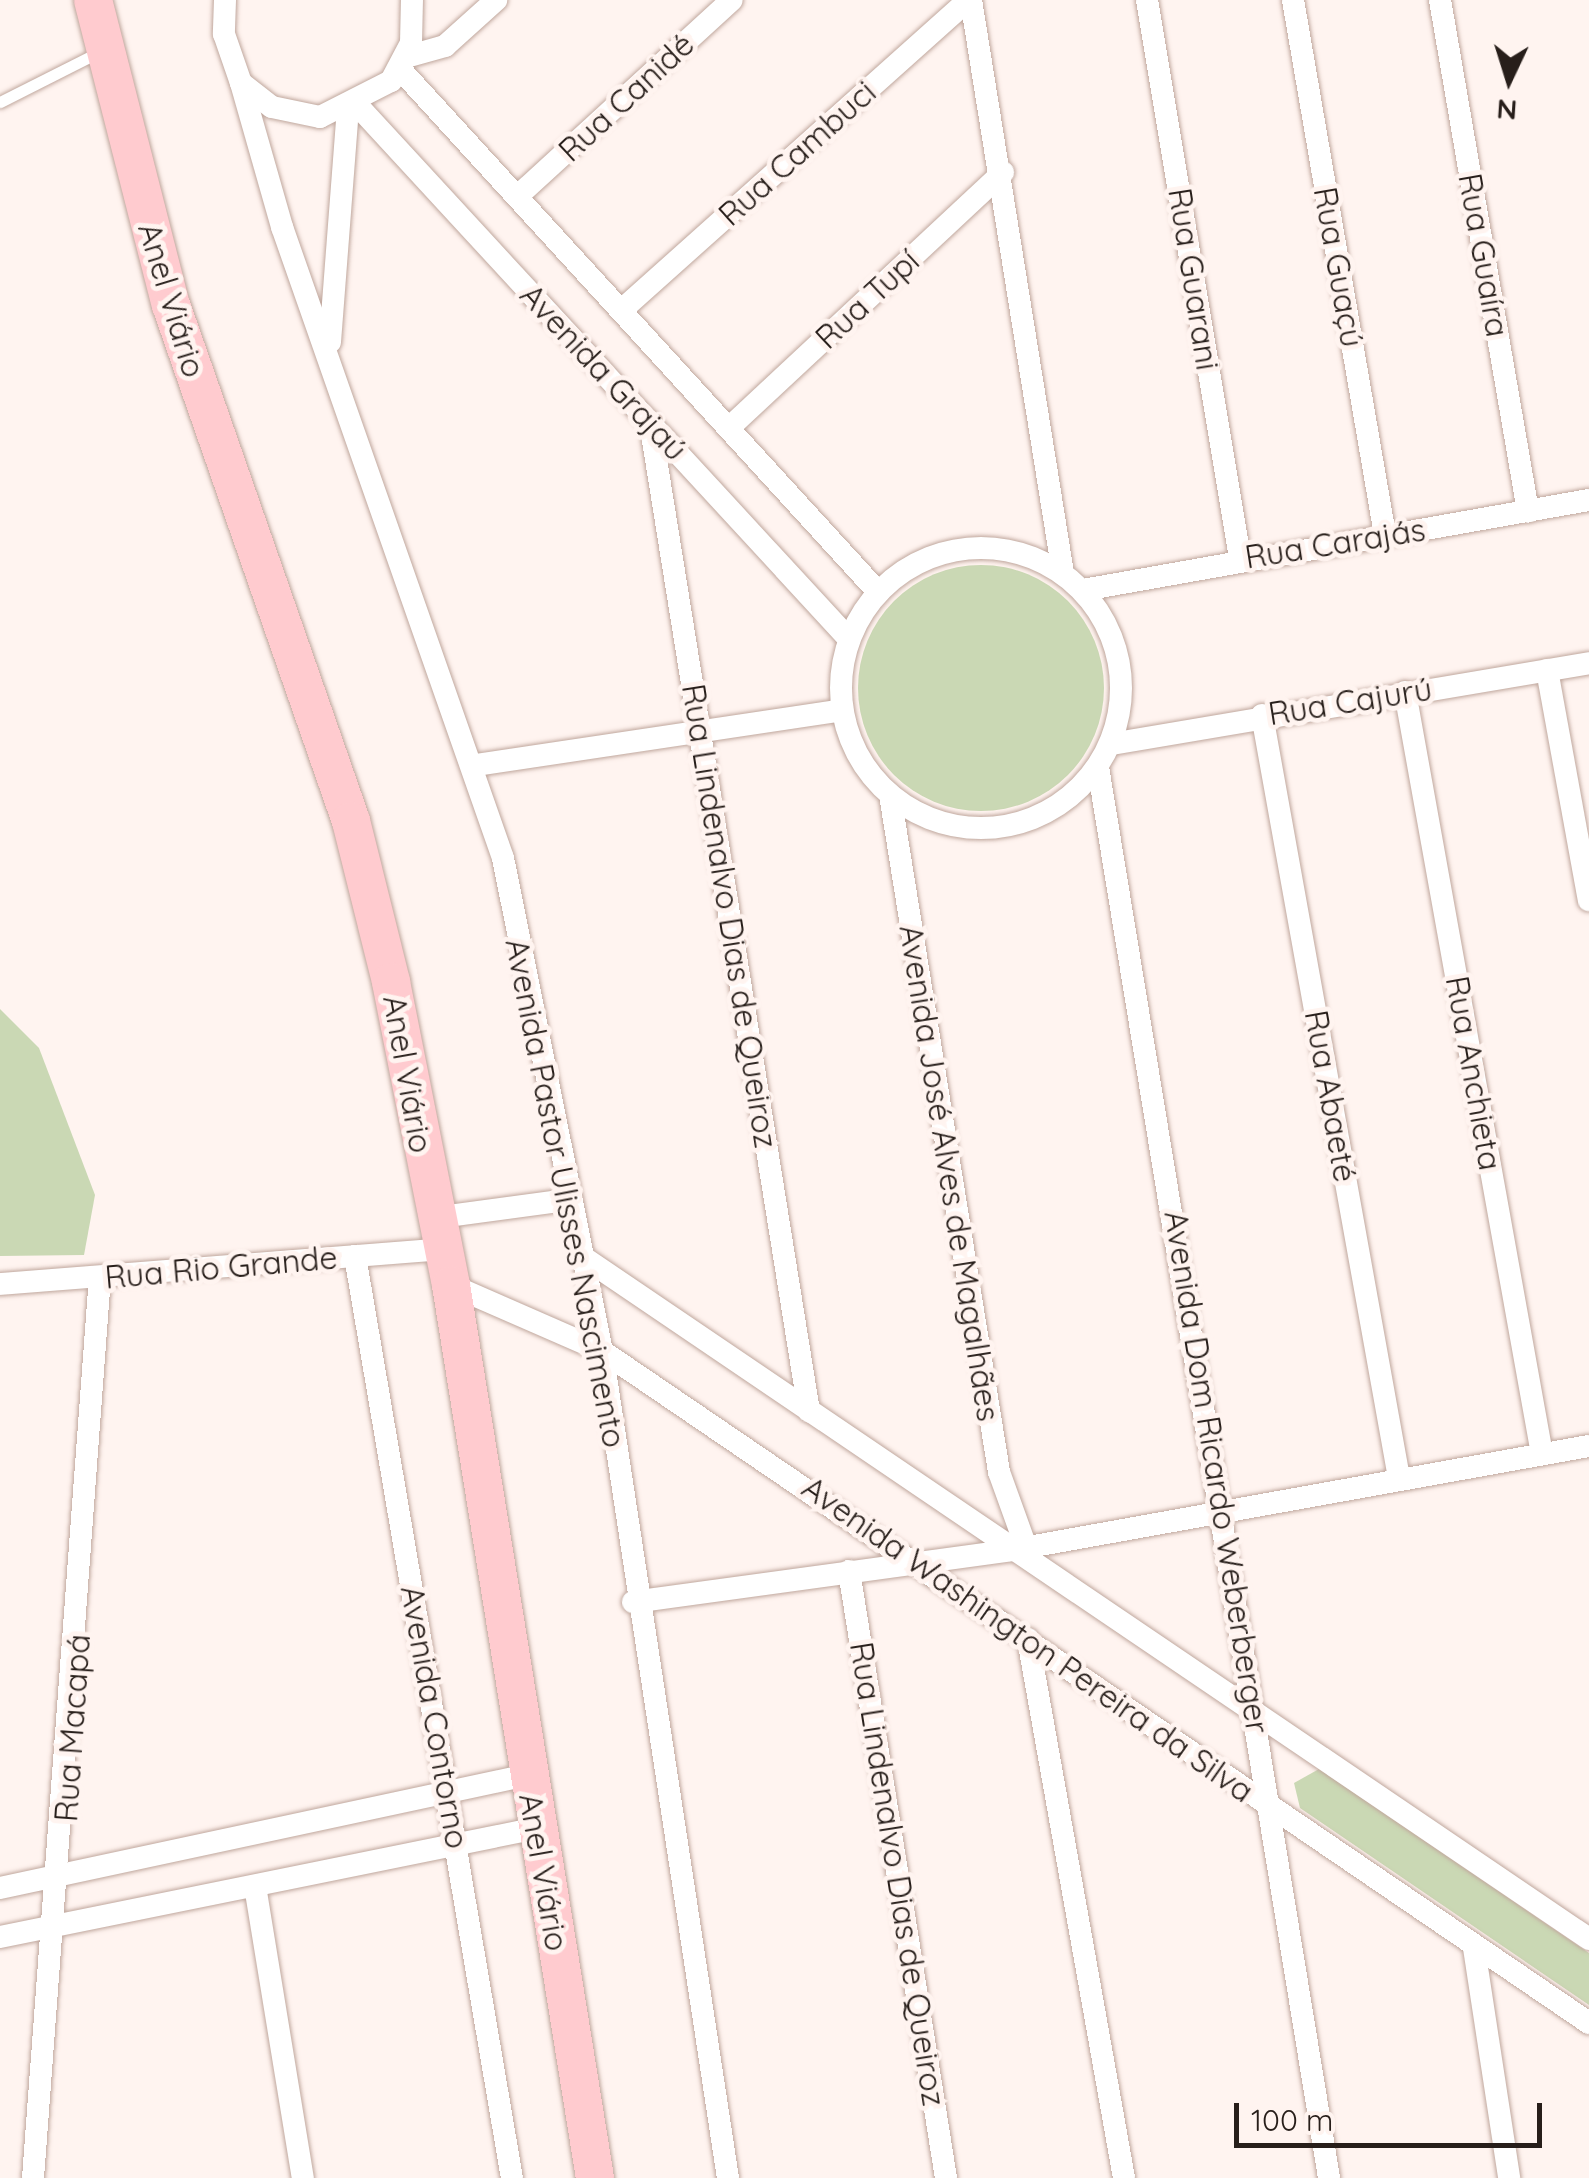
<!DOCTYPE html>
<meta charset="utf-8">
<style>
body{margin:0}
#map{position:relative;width:1589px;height:2178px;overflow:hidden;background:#fff4f0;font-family:Quicksand,sans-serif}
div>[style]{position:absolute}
.green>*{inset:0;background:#cad8b4}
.round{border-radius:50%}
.roads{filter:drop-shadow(0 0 2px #c0a79d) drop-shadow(0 0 2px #c0a79d)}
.service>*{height:11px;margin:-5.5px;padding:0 5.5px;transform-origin:5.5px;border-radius:5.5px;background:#fff}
.minor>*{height:22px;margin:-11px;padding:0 11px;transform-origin:11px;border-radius:11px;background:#fff}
.minor>.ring{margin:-11px;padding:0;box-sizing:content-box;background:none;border:22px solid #fff;border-radius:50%}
.primary>*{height:38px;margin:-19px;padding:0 19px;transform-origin:19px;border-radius:19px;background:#ffcbcf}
span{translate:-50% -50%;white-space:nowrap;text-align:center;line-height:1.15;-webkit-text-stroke:10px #fff4f0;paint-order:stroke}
.street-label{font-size:32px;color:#271e1a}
.north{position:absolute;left:1459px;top:30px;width:100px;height:100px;-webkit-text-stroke:8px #fff4f0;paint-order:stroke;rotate:184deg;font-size:28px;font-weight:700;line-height:40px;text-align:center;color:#271e1a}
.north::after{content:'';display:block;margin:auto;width:35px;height:45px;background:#271e1a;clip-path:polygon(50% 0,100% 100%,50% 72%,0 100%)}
.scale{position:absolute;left:1234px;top:2103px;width:308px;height:45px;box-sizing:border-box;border:5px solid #271e1a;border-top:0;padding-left:12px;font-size:30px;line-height:35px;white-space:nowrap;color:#271e1a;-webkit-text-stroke:8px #fff4f0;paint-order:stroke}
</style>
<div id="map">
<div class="green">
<i class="round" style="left:858px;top:565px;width:246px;height:246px"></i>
<i style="clip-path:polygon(0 1009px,39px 1048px,95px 1195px,84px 1255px,0 1256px)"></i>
<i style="clip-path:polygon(1319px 1769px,1589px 1953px,1589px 2005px,1300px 1808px,1294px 1783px)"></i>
</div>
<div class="roads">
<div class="service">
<i style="left:0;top:102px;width:113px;rotate:-26.8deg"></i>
</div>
<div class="minor">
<i style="left:225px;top:0;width:34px;rotate:92deg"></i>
<i style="left:224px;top:34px;width:52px;rotate:70.9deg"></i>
<i style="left:241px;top:83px;width:39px;rotate:38deg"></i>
<i style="left:272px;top:107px;width:49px;rotate:11.8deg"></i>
<i style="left:320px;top:117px;width:80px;rotate:-26.9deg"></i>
<i style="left:391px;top:81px;width:43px;rotate:-62.2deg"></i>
<i style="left:411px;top:43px;width:43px;rotate:-88.7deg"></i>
<i style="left:971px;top:0;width:580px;rotate:80.88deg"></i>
<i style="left:1147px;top:0;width:566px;rotate:80.54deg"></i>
<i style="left:1293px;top:0;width:543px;rotate:80.24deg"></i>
<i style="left:1440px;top:0;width:519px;rotate:80.23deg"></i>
<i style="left:406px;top:57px;width:41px;rotate:-15.8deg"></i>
<i style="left:445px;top:46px;width:69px;rotate:-42deg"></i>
<i style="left:400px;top:69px;width:709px;rotate:47.57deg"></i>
<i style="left:241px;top:83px;width:150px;rotate:74.1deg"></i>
<i style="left:282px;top:227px;width:669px;rotate:70.7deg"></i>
<i style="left:503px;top:858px;width:503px;rotate:78.65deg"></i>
<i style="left:602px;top:1351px;width:837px;rotate:81.34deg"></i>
<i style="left:358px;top:106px;width:725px;rotate:47.35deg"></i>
<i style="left:520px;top:194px;width:287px;rotate:-42.5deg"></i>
<i style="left:625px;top:307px;width:460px;rotate:-41.8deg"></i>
<i style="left:330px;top:342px;width:234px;rotate:-85.6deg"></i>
<i style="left:650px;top:422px;width:1002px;rotate:80.87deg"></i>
<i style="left:731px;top:426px;width:372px;rotate:-43deg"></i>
<i class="ring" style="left:841px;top:548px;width:258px;height:258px"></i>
<i style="left:1083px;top:590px;width:514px;rotate:-10.09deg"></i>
<i style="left:1547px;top:670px;width:234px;rotate:79.7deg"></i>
<i style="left:1405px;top:692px;width:774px;rotate:79.81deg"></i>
<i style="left:1262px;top:715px;width:775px;rotate:79.82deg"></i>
<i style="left:1111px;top:744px;width:485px;rotate:-9.6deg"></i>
<i style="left:476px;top:765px;width:370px;rotate:-8.5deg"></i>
<i style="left:1098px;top:767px;width:1430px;rotate:80.7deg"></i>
<i style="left:890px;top:795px;width:686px;rotate:80.85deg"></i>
<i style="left:999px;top:1472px;width:80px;rotate:70.2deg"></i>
<i style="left:434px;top:1218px;width:135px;rotate:-7.7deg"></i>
<i style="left:580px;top:1255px;width:1219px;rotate:34.13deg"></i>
<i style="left:355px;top:1256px;width:935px;rotate:80.34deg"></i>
<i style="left:0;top:1284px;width:443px;rotate:-4.5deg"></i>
<i style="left:451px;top:1285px;width:165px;rotate:23.6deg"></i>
<i style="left:602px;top:1351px;width:1194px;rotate:34.25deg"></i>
<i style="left:849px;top:1571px;width:615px;rotate:80.92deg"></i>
<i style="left:633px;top:1602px;width:383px;rotate:-7.8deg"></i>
<i style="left:1012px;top:1550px;width:586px;rotate:-10.22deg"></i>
<i style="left:1028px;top:1639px;width:547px;rotate:79.9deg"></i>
<i style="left:255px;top:1886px;width:296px;rotate:80.7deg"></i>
<i style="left:0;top:1888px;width:539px;rotate:-12.1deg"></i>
<i style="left:0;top:1937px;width:548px;rotate:-11.47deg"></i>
<i style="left:1474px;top:1948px;width:233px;rotate:81.3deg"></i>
<i style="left:33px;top:2178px;width:903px;rotate:-85.75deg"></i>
</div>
<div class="primary">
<i style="left:93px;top:0;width:315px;rotate:75.7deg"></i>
<i style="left:171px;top:305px;width:546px;rotate:70.77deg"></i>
<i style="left:351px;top:821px;width:166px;rotate:76deg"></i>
<i style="left:391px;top:982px;width:309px;rotate:78.8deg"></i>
<i style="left:451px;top:1285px;width:905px;rotate:80.84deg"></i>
</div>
</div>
<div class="street-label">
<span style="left:626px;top:97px;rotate:-43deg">Rua Canidé</span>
<span style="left:797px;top:153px;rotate:-42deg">Rua Cambuci</span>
<span style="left:1484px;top:255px;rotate:80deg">Rua Guaíra</span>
<span style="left:1339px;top:267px;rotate:80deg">Rua Guaçú</span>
<span style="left:1194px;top:279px;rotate:81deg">Rua Guarani</span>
<span style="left:867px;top:299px;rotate:-43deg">Rua Tupí</span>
<span style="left:172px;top:300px;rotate:73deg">Anel Viário</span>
<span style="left:604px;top:372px;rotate:47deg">Avenida Grajaú</span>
<span style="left:1335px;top:543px;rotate:-9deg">Rua Carajás</span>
<span style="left:1350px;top:701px;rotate:-9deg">Rua Cajurú</span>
<span style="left:730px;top:916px;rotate:81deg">Rua Lindenalvo Dias de Queiroz</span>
<span style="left:1474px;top:1073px;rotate:80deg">Rua Anchieta</span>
<span style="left:408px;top:1074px;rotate:80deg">Anel Viário</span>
<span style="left:1331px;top:1096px;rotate:80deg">Rua Abaeté</span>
<span style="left:950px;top:1173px;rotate:81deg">Avenida José Alves de Magalhães</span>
<span style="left:566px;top:1193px;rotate:79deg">Avenida Pastor Ulisses Nascimento</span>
<span style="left:221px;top:1267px;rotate:-5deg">Rua Rio Grande</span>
<span style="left:1217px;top:1472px;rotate:81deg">Avenida Dom Ricardo Weberberger</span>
<span style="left:1028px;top:1639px;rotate:35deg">Avenida Washington Pereira da Silva</span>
<span style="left:435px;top:1717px;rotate:80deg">Avenida Contorno</span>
<span style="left:72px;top:1728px;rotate:-86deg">Rua Macapá</span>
<span style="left:544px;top:1872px;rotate:80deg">Anel Viário</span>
<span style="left:898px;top:1874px;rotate:81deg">Rua Lindenalvo Dias de Queiroz</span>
</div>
<div class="north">N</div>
<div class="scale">100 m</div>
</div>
